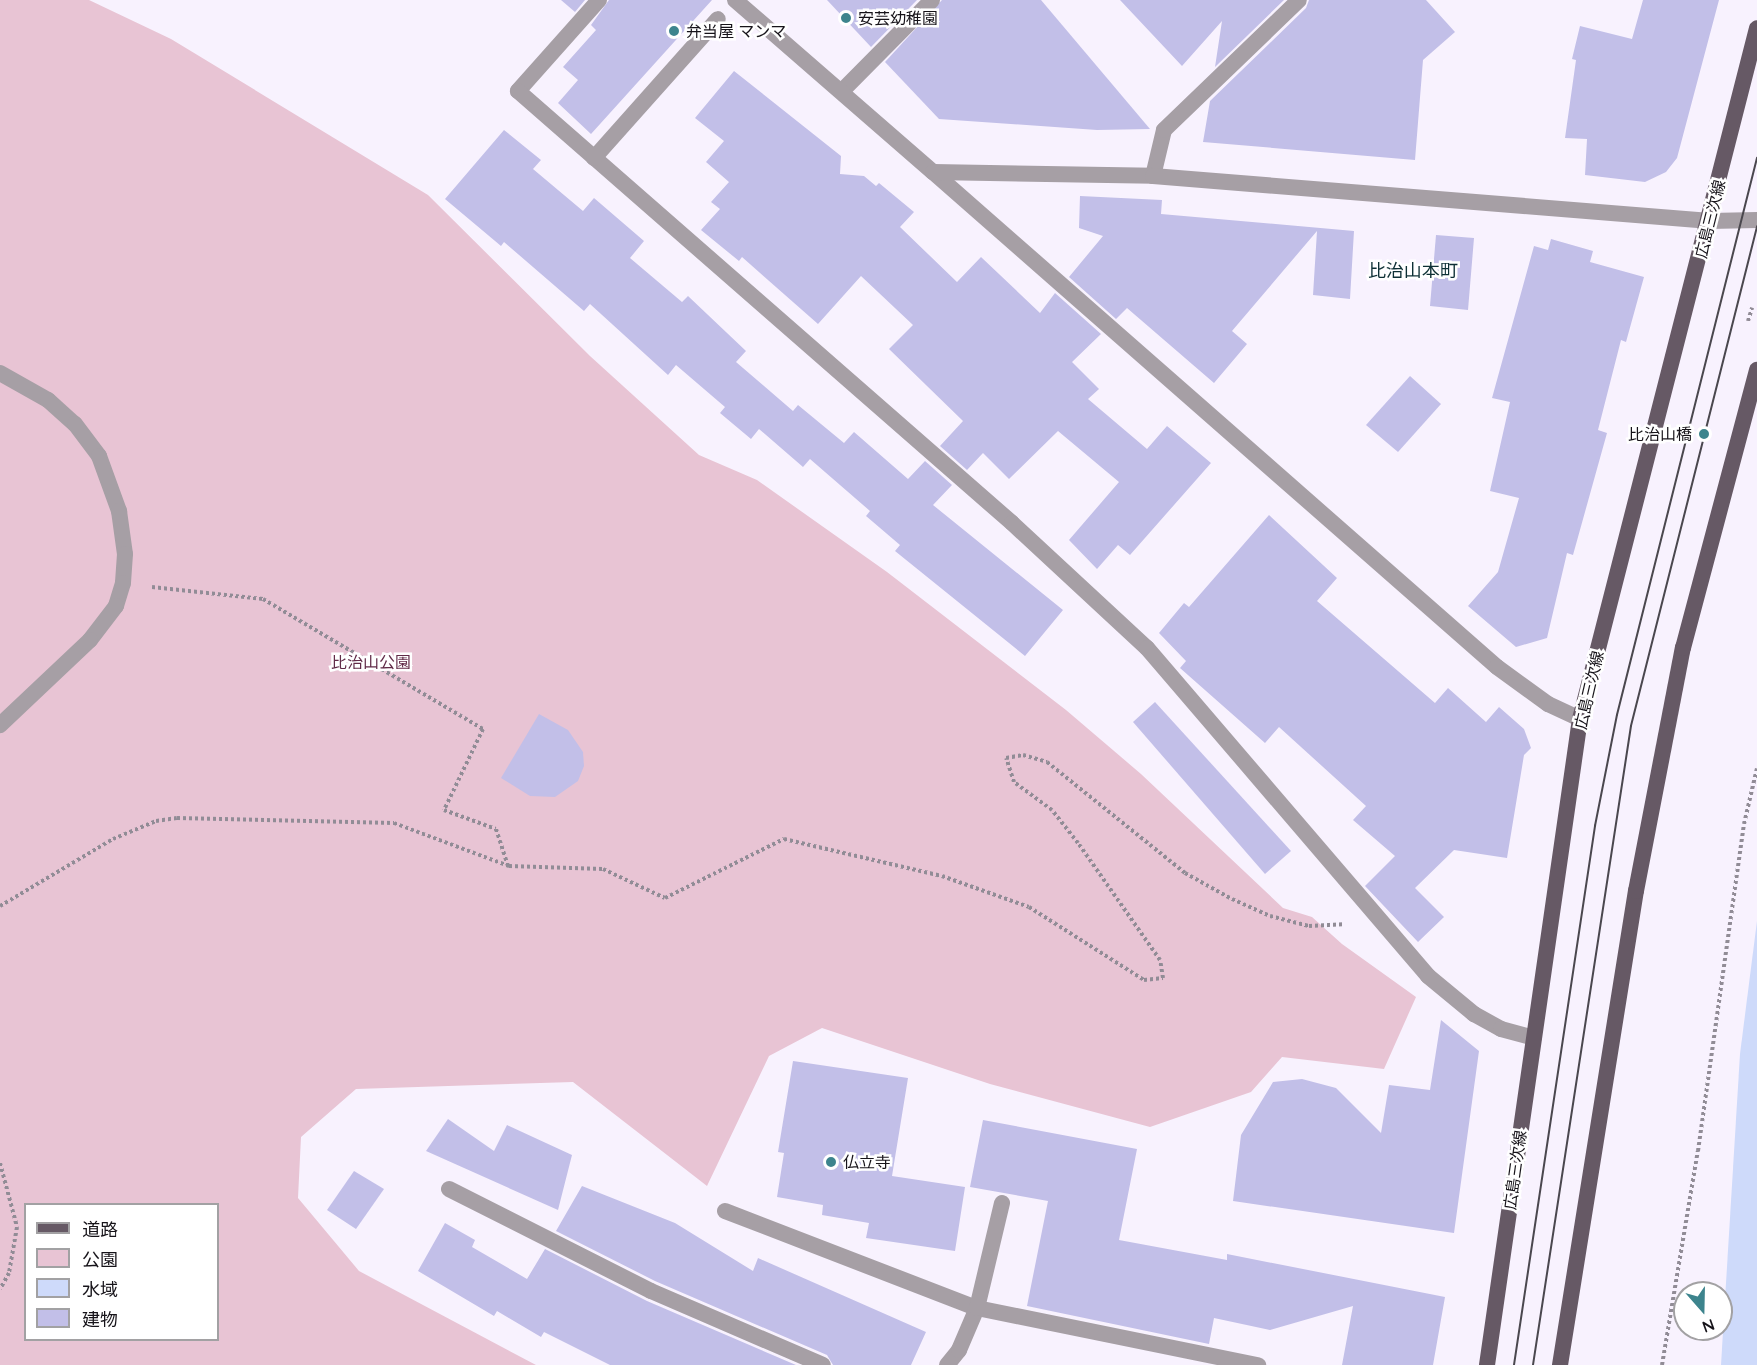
<!DOCTYPE html>
<meta charset="utf-8">
<style>
body{margin:0}
#map{position:relative;width:1757px;height:1365px;overflow:hidden;background:#f8f2fe;font-family:Quicksand,"Noto Sans JP",sans-serif}
div>[style]{position:absolute}
.green>*{inset:0;background:#e8c4d4}
.water>*{inset:0;background:#cedafa}
.building>*{inset:0;background:#c2bfe8}
.path>*{height:4px;margin-top:-2px;transform-origin:0;background:repeating-linear-gradient(90deg,#918c96 0 3px,transparent 0 6px)}
.service>*{height:16px;margin:-8px;padding:0 8px;transform-origin:8px;border-radius:8px;background:#a69fa5}
.minor>*{height:16px;margin:-8px;padding:0 8px;transform-origin:8px;border-radius:8px;background:#a69fa5}
.tertiary>*{height:16px;margin:-8px;padding:0 8px;transform-origin:8px;border-radius:8px;background:#a69fa5}
.primary>*{height:16px;margin:-8px;padding:0 8px;transform-origin:8px;border-radius:8px;background:#665965}
.tram>*{height:1.5px;margin:-0.75px;padding:0 0.75px;transform-origin:0.75px;border-radius:0.75px;background:#4a474e}
.dots>*{width:16px;height:16px;translate:-50% -50%;box-sizing:border-box;border:3px solid #fff;border-radius:50%}
span{translate:-50% -50%;white-space:nowrap;text-align:center;line-height:1.15;-webkit-text-stroke:5px #fff;paint-order:stroke}
.poi-label{font-size:16px;color:#161319}
.left{translate:0 -50%;text-align:left}
.right{translate:-100% -50%;text-align:right}
.street-label{font-size:16px;color:#161319}
.park-label{font-size:16px;color:#612b48}
.neighbourhood-label{font-size:18px;color:#0e3035}
.legend{position:absolute;left:24px;top:1203px;width:195px;height:138px;box-sizing:border-box;background:#fff;border:2px solid #a2a1a3;margin:0;padding:8px 10px;list-style:none;font-size:18px;color:#161319}
.legend li{display:flex;align-items:center;gap:12px;height:30px}
.legend b{width:30px;border:2px solid #a2a1a3}
.north{position:absolute;left:1673px;top:1281px;width:60px;height:60px;box-sizing:border-box;background:#fff;border:2px solid #a2a1a3;border-radius:50%;rotate:160deg;font-size:16px;font-weight:700;line-height:24px;text-align:center;color:#161319}
.north::after{content:'';display:block;margin:auto;width:21px;height:27px;background:#3d848d;clip-path:polygon(50% 0,100% 100%,50% 72%,0 100%)}
</style>
<div id="map">
<div class="green">
<i style="clip-path:polygon(evenodd,0 0,89px 0,171px 39px,428px 195px,590px 356px,699px 455px,757px 480px,887px 572px,1066px 710px,1141px 774px,1283px 908px,1312px 917px,1342px 944px,1416px 997px,1384px 1069px,1282px 1057px,1251px 1092px,1150px 1127px,990px 1084px,822px 1028px,769px 1056px,707px 1186px,573px 1082px,356px 1089px,301px 1137px,298px 1198px,359px 1271px,536px 1365px,0 1365px,0 0,26px 1204px,218px 1204px,218px 1340px,26px 1340px,26px 1204px)"></i>
</div>
<div class="water">
<i style="clip-path:polygon(1757px 921px,1757px 1365px,1721px 1365px,1740px 1054px)"></i>
</div>
<div class="building">
<i style="clip-path:polygon(561px 0,585px 0,575px 12px)"></i>
<i style="clip-path:polygon(609px 0,712px 0,591px 134px,558px 103px,578px 80px,563px 67px,596px 30px,591px 25px)"></i>
<i style="clip-path:polygon(827px 0,917px 0,871px 47px)"></i>
<i style="clip-path:polygon(942px 0,1041px 0,1150px 129px,1097px 130px,939px 119px,885px 62px)"></i>
<i style="clip-path:polygon(1120px 0,1284px 0,1215px 67px,1222px 21px,1182px 66px)"></i>
<i style="clip-path:polygon(1309px 0,1426px 0,1455px 32px,1423px 60px,1415px 160px,1203px 142px,1210px 101px,1306px 8px)"></i>
<i style="clip-path:polygon(1643px 0,1719px 0,1677px 158px,1666px 172px,1645px 182px,1585px 175px,1587px 139px,1565px 138px,1576px 60px,1572px 59px,1580px 26px,1632px 39px)"></i>
<i style="clip-path:polygon(734px 71px,841px 156px,840px 174px,864px 176px,876px 186px,879px 183px,914px 212px,900px 227px,957px 282px,981px 257px,1040px 313px,1055px 293px,1101px 334px,1072px 362px,1099px 389px,1088px 399px,1147px 449px,1167px 426px,1211px 463px,1130px 555px,1118px 545px,1097px 569px,1069px 540px,1119px 482px,1058px 431px,1009px 479px,983px 453px,967px 470px,940px 446px,963px 421px,889px 349px,913px 325px,861px 276px,818px 324px,742px 257px,739px 261px,701px 230px,720px 209px,711px 202px,729px 182px,706px 162px,724px 141px,695px 118px)"></i>
<i style="clip-path:polygon(504px 130px,541px 160px,533px 169px,583px 211px,594px 198px,644px 241px,630px 258px,682px 302px,688px 296px,746px 351px,736px 362px,793px 411px,798px 405px,844px 443px,854px 432px,908px 479px,925px 461px,952px 485px,933px 505px,1063px 610px,1025px 656px,895px 551px,900px 545px,866px 516px,870px 511px,810px 459px,803px 467px,759px 429px,751px 439px,720px 413px,725px 407px,676px 365px,668px 375px,590px 304px,584px 311px,504px 242px,501px 246px,445px 199px)"></i>
<i style="clip-path:polygon(1080px 196px,1162px 200px,1161px 214px,1354px 231px,1350px 299px,1313px 295px,1317px 231px,1232px 331px,1247px 344px,1214px 383px,1127px 308px,1116px 319px,1069px 277px,1103px 236px,1079px 228px)"></i>
<i style="clip-path:polygon(1436px 235px,1474px 238px,1468px 310px,1430px 306px)"></i>
<i style="clip-path:polygon(1551px 239px,1593px 251px,1590px 262px,1644px 277px,1626px 342px,1621px 340px,1598px 430px,1607px 433px,1573px 555px,1567px 553px,1547px 638px,1516px 647px,1468px 606px,1498px 572px,1519px 498px,1490px 491px,1510px 402px,1492px 398px,1534px 246px,1548px 250px)"></i>
<i style="clip-path:polygon(1410px 376px,1441px 404px,1398px 452px,1366px 425px)"></i>
<i style="clip-path:polygon(1269px 515px,1337px 578px,1317px 601px,1435px 703px,1448px 688px,1486px 722px,1499px 707px,1524px 729px,1531px 748px,1524px 755px,1507px 858px,1454px 850px,1415px 888px,1444px 917px,1418px 942px,1365px 886px,1395px 856px,1353px 820px,1366px 806px,1279px 727px,1265px 743px,1180px 668px,1186px 661px,1159px 633px,1184px 603px,1189px 607px)"></i>
<i style="clip-path:polygon(1155px 702px,1291px 851px,1265px 874px,1133px 722px)"></i>
<i style="clip-path:polygon(539px 714px,568px 730px,583px 752px,584px 766px,578px 781px,555px 797px,530px 796px,501px 778px)"></i>
<i style="clip-path:polygon(1441px 1020px,1479px 1051px,1454px 1233px,1233px 1201px,1241px 1135px,1273px 1082px,1302px 1079px,1336px 1088px,1381px 1133px,1389px 1085px,1430px 1090px)"></i>
<i style="clip-path:polygon(793px 1061px,908px 1078px,892px 1176px,965px 1187px,955px 1251px,866px 1238px,869px 1223px,822px 1215px,823px 1205px,777px 1197px,784px 1153px,778px 1152px)"></i>
<i style="clip-path:polygon(448px 1119px,494px 1151px,507px 1125px,572px 1155px,558px 1210px,426px 1151px)"></i>
<i style="clip-path:polygon(983px 1120px,1137px 1149px,1119px 1240px,1227px 1260px,1227px 1254px,1445px 1297px,1433px 1365px,1342px 1365px,1353px 1306px,1270px 1330px,1214px 1318px,1209px 1344px,1027px 1306px,1048px 1201px,970px 1187px)"></i>
<i style="clip-path:polygon(354px 1171px,384px 1189px,356px 1229px,327px 1210px)"></i>
<i style="clip-path:polygon(582px 1186px,675px 1223px,753px 1271px,758px 1258px,926px 1332px,911px 1365px,833px 1365px,827px 1355px,655px 1281px,556px 1231px)"></i>
<i style="clip-path:polygon(445px 1223px,475px 1240px,472px 1247px,527px 1279px,545px 1249px,647px 1301px,796px 1365px,610px 1365px,544px 1332px,541px 1337px,497px 1311px,494px 1316px,418px 1271px)"></i>
</div>
<div class="path">
<i style="left:1748px;top:321px;width:14px;rotate:-73deg"></i>
<i style="left:152px;top:587px;width:112px;rotate:6.2deg"></i>
<i style="left:263px;top:599px;width:256px;rotate:30.6deg"></i>
<i style="left:483px;top:729px;width:90px;rotate:115.7deg"></i>
<i style="left:444px;top:810px;width:55px;rotate:20.1deg"></i>
<i style="left:496px;top:829px;width:39px;rotate:72deg"></i>
<i style="left:0;top:906px;width:131px;rotate:-30.7deg"></i>
<i style="left:113px;top:839px;width:47px;rotate:-22.7deg"></i>
<i style="left:156px;top:821px;width:21px;rotate:-8deg"></i>
<i style="left:177px;top:818px;width:217px;rotate:1.3deg"></i>
<i style="left:394px;top:823px;width:123px;rotate:20.5deg"></i>
<i style="left:509px;top:866px;width:94px;rotate:1.8deg"></i>
<i style="left:603px;top:869px;width:68px;rotate:25.1deg"></i>
<i style="left:665px;top:898px;width:133px;rotate:-26.4deg"></i>
<i style="left:784px;top:839px;width:162px;rotate:13.2deg"></i>
<i style="left:942px;top:876px;width:92px;rotate:19.6deg"></i>
<i style="left:1029px;top:907px;width:136px;rotate:32.4deg"></i>
<i style="left:1144px;top:980px;width:19px;rotate:-6deg"></i>
<i style="left:1163px;top:978px;width:18px;rotate:-99deg"></i>
<i style="left:1160px;top:960px;width:143px;rotate:-125deg"></i>
<i style="left:1078px;top:843px;width:42px;rotate:-128.2deg"></i>
<i style="left:1052px;top:810px;width:47px;rotate:-143.6deg"></i>
<i style="left:1014px;top:782px;width:25px;rotate:-108deg"></i>
<i style="left:1006px;top:758px;width:17px;rotate:-10deg"></i>
<i style="left:1023px;top:755px;width:25px;rotate:16deg"></i>
<i style="left:1047px;top:762px;width:177px;rotate:38.8deg"></i>
<i style="left:1185px;top:873px;width:54px;rotate:29deg"></i>
<i style="left:1232px;top:899px;width:42px;rotate:24.1deg"></i>
<i style="left:1270px;top:916px;width:40px;rotate:14.4deg"></i>
<i style="left:1309px;top:926px;width:34px;rotate:-3deg"></i>
<i style="left:0;top:1163px;width:66px;rotate:75.1deg"></i>
<i style="left:17px;top:1227px;width:47px;rotate:99.9deg"></i>
<i style="left:9px;top:1273px;width:18px;rotate:119deg"></i>
<i style="left:1662px;top:1365px;width:217px;rotate:-80.5deg"></i>
<i style="left:1698px;top:1151px;width:330px;rotate:-82deg"></i>
<i style="left:1744px;top:824px;width:57px;rotate:-76.9deg"></i>
</div>
<div class="service">
<i style="left:0;top:373px;width:55px;rotate:29.4deg"></i>
<i style="left:48px;top:400px;width:36px;rotate:42deg"></i>
<i style="left:75px;top:424px;width:40px;rotate:53deg"></i>
<i style="left:99px;top:456px;width:59px;rotate:70deg"></i>
<i style="left:119px;top:511px;width:43px;rotate:82.1deg"></i>
<i style="left:125px;top:554px;width:29px;rotate:94deg"></i>
<i style="left:123px;top:583px;width:24px;rotate:107deg"></i>
<i style="left:116px;top:606px;width:43px;rotate:127.4deg"></i>
<i style="left:90px;top:640px;width:124px;rotate:136.6deg"></i>
</div>
<div class="minor">
<i style="left:599px;top:0;width:122px;rotate:131.7deg"></i>
<i style="left:518px;top:91px;width:656px;rotate:41.17deg"></i>
<i style="left:1012px;top:523px;width:184px;rotate:42.8deg"></i>
<i style="left:1147px;top:648px;width:432px;rotate:49.4deg"></i>
<i style="left:1428px;top:976px;width:60px;rotate:39.6deg"></i>
<i style="left:1474px;top:1014px;width:31px;rotate:29deg"></i>
<i style="left:1501px;top:1029px;width:34px;rotate:15deg"></i>
<i style="left:842px;top:91px;width:128px;rotate:-45.3deg"></i>
<i style="left:594px;top:158px;width:186px;rotate:-48.3deg"></i>
<i style="left:933px;top:172px;width:750px;rotate:41.27deg"></i>
<i style="left:1497px;top:667px;width:63px;rotate:36deg"></i>
<i style="left:1548px;top:704px;width:35px;rotate:25deg"></i>
<i style="left:1153px;top:176px;width:47px;rotate:-76.6deg"></i>
<i style="left:1164px;top:130px;width:187px;rotate:-43.9deg"></i>
<i style="left:449px;top:1189px;width:226px;rotate:26.8deg"></i>
<i style="left:651px;top:1291px;width:187px;rotate:23.3deg"></i>
<i style="left:725px;top:1211px;width:270px;rotate:21.1deg"></i>
<i style="left:977px;top:1308px;width:287px;rotate:11.5deg"></i>
<i style="left:947px;top:1365px;width:19px;rotate:-51deg"></i>
<i style="left:959px;top:1350px;width:46px;rotate:-66.8deg"></i>
<i style="left:977px;top:1308px;width:108px;rotate:-76.6deg"></i>
</div>
<div class="tertiary">
<i style="left:735px;top:0;width:262px;rotate:41deg"></i>
<i style="left:933px;top:172px;width:220px;rotate:1deg"></i>
<i style="left:1153px;top:176px;width:559px;rotate:4.62deg"></i>
<i style="left:1710px;top:221px;width:47px;rotate:-1.2deg"></i>
</div>
<div class="primary">
<i style="left:1487px;top:1365px;width:653px;rotate:-81.81deg"></i>
<i style="left:1580px;top:719px;width:713px;rotate:-75.63deg"></i>
<i style="left:1560px;top:1365px;width:480px;rotate:-80.9deg"></i>
<i style="left:1636px;top:891px;width:248px;rotate:-79.1deg"></i>
<i style="left:1683px;top:648px;width:288px;rotate:-75.1deg"></i>
</div>
<div class="tram">
<i style="left:1514px;top:1365px;width:545px;rotate:-81.45deg"></i>
<i style="left:1595px;top:826px;width:113px;rotate:-78.8deg"></i>
<i style="left:1617px;top:715px;width:574px;rotate:-75.89deg"></i>
<i style="left:1533px;top:1365px;width:646px;rotate:-81.28deg"></i>
<i style="left:1631px;top:726px;width:515px;rotate:-75.83deg"></i>
</div>
<div class="dots">
<i style="left:846px;top:18px;background:#3d848d"></i>
<i style="left:674px;top:31px;background:#3d848d"></i>
<i style="left:1704px;top:434px;background:#3d848d"></i>
<i style="left:831px;top:1162px;background:#3d848d"></i>
</div>
<div class="poi-label">
<span class="left" style="left:858px;top:18px">安芸幼稚園</span>
<span class="left" style="left:686px;top:31px">弁当屋 マンマ</span>
<span class="right" style="left:1692px;top:434px">比治山橋</span>
<span class="left" style="left:843px;top:1162px">仏立寺</span>
</div>
<div class="street-label">
<span style="left:1710px;top:219px;rotate:-76deg">広島三次線</span>
<span style="left:1589px;top:690px;rotate:-77deg">広島三次線</span>
<span style="left:1515px;top:1170px;rotate:-82deg">広島三次線</span>
</div>
<div class="park-label">
<span style="left:371px;top:662px">比治山公園</span>
</div>
<div class="neighbourhood-label">
<span style="left:1413px;top:271px">比治山本町</span>
</div>
<ul class="legend">
<li><b style="height:8px;background:#665965"></b>道路</li>
<li><b style="height:16px;background:#e8c4d4"></b>公園</li>
<li><b style="height:16px;background:#cedafa"></b>水域</li>
<li><b style="height:16px;background:#c2bfe8"></b>建物</li>
</ul>
<div class="north">N</div>
</div>
